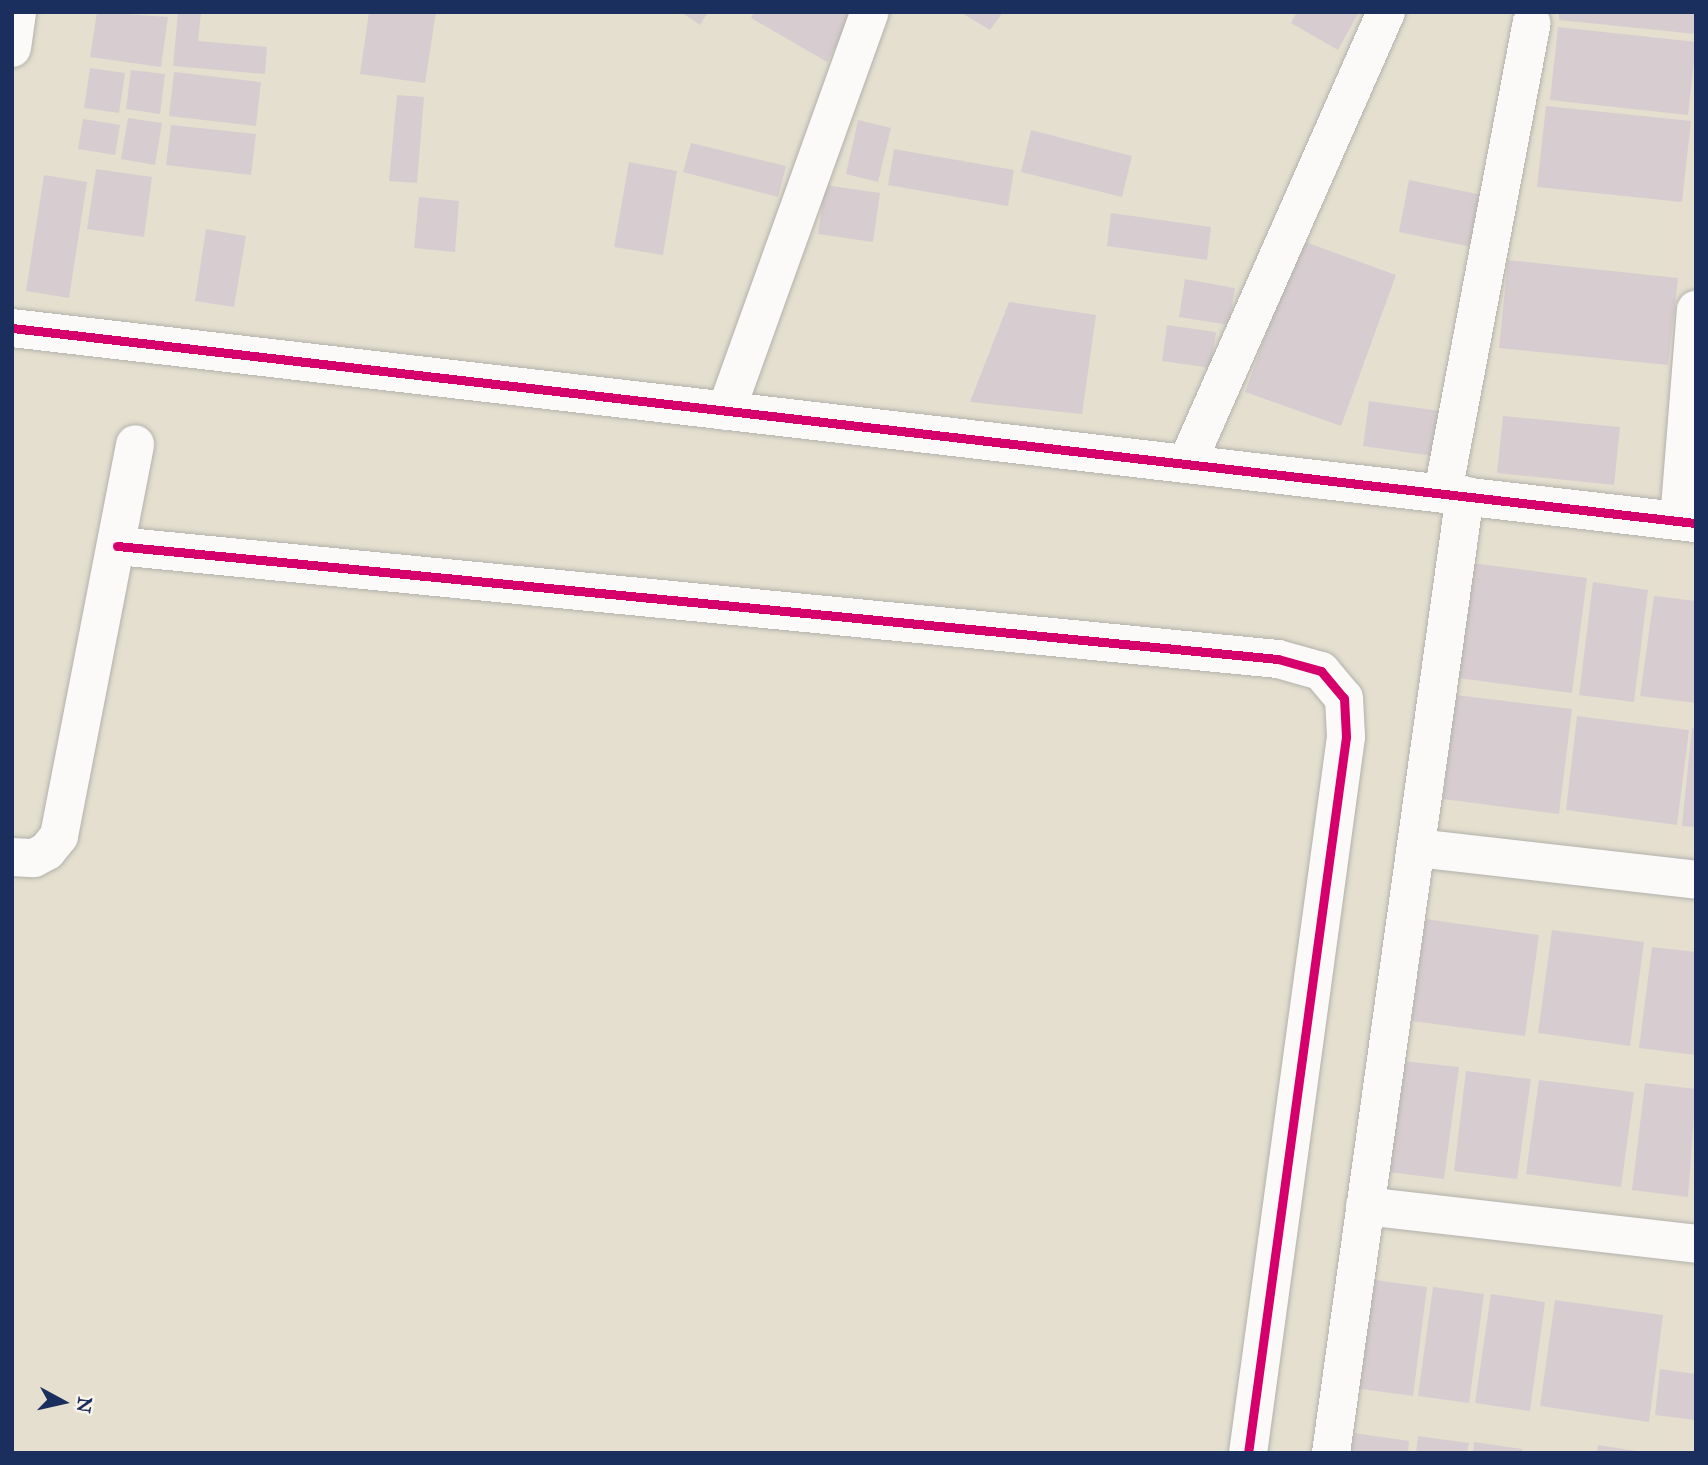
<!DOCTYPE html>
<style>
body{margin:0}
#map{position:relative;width:1708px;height:1465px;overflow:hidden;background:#e4dfcf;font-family:"IM FELL Great Primer",serif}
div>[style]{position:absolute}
.building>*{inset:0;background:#d7cdd0}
.roads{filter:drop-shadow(0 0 2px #b2b1ab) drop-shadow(0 0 2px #b2b1ab)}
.street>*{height:38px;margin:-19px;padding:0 19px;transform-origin:19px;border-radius:19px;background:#fbfaf8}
.cycleway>*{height:9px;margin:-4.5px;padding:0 4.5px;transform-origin:4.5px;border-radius:4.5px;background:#d6006c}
span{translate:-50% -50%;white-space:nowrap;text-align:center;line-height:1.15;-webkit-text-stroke:5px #f7f3e8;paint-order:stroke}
.frame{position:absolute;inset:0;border:14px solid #1b2f5e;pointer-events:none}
.north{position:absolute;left:28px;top:1367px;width:70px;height:70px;-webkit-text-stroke:5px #f7f3e8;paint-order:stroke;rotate:98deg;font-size:19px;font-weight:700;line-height:28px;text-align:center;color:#1b2f5e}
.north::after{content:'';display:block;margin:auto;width:24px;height:32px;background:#1b2f5e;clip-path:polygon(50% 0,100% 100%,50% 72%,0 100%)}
</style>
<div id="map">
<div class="building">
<i style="clip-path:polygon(97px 12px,168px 17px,161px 67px,90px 57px)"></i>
<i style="clip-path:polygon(178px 12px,201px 12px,198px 41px,267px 47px,265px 74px,173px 66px)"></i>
<i style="clip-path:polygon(369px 12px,436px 12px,425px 83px,360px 74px)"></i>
<i style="clip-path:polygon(681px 12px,708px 12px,700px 25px)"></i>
<i style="clip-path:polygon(754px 12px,842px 12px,852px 18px,827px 62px,751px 18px)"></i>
<i style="clip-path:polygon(960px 12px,1003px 12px,990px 30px)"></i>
<i style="clip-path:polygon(1297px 12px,1359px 12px,1338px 50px,1291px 23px)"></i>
<i style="clip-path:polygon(1559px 12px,1696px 12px,1696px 34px,1559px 20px)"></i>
<i style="clip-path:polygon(1558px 27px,1696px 42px,1688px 115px,1550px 100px)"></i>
<i style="clip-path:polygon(90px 68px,125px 73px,119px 113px,84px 108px)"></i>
<i style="clip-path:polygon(131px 70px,165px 74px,160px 114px,126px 109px)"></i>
<i style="clip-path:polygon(174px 72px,261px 82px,256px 126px,169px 116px)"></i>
<i style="clip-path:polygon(397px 95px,424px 97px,417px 183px,389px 181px)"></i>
<i style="clip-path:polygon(1546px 106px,1691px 121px,1682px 202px,1537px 187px)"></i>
<i style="clip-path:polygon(128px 118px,162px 123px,155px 165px,121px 159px)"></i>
<i style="clip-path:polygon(83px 119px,120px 125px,115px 155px,78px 149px)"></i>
<i style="clip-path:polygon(858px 120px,891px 128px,878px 182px,846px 174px)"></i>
<i style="clip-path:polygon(171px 125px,256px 134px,251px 175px,166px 165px)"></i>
<i style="clip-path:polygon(1031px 130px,1132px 156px,1122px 197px,1021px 172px)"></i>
<i style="clip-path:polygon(691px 143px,786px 166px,778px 197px,683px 172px)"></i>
<i style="clip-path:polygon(894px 149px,1014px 170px,1008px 206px,888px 185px)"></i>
<i style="clip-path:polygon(629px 162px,677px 171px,663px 255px,614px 247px)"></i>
<i style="clip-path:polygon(96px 169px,152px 177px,144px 237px,87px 229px)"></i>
<i style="clip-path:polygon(44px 175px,87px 182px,69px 298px,26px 291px)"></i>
<i style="clip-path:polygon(1409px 180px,1492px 197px,1481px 249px,1399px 232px)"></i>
<i style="clip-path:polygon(825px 185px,880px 193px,873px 242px,818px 234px)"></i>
<i style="clip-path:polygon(419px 197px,459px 201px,455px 252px,414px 248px)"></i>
<i style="clip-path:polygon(1111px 213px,1211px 227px,1207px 260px,1107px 246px)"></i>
<i style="clip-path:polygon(206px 229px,246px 236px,234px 307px,195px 301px)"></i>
<i style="clip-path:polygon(1300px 240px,1396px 275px,1341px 426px,1245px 392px)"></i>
<i style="clip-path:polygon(1508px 260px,1678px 278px,1668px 365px,1499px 348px)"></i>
<i style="clip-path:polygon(1185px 279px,1235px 288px,1229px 325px,1179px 317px)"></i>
<i style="clip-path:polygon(1009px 302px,1096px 315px,1082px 414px,970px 402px)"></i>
<i style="clip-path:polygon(1167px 325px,1216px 332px,1211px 368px,1162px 361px)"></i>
<i style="clip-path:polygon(1369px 401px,1447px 412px,1440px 457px,1363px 446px)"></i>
<i style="clip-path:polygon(1503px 416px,1620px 427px,1614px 485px,1497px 473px)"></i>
<i style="clip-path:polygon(1472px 563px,1587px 578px,1572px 693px,1458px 678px)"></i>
<i style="clip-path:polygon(1593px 582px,1648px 590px,1634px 702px,1579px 695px)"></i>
<i style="clip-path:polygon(1654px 596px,1696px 601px,1696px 703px,1640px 696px)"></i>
<i style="clip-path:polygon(1456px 695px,1572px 709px,1559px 814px,1443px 799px)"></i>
<i style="clip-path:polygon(1577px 716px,1689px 730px,1677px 825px,1566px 810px)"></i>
<i style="clip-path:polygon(1692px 728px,1696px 729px,1696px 827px,1682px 826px)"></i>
<i style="clip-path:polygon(1425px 919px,1539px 935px,1525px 1036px,1412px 1021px)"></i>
<i style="clip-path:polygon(1552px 930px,1644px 942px,1630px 1046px,1538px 1033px)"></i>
<i style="clip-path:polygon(1652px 947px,1696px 952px,1696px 1055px,1639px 1048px)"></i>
<i style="clip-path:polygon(1403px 1061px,1459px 1067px,1444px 1179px,1389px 1172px)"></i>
<i style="clip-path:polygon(1466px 1071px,1531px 1079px,1517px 1179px,1454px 1171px)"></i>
<i style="clip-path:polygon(1539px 1080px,1634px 1092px,1621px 1187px,1526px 1174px)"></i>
<i style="clip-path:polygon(1645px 1083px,1696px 1089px,1688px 1197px,1632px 1190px)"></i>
<i style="clip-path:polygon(1367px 1279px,1427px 1287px,1413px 1396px,1354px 1388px)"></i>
<i style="clip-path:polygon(1433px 1287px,1484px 1294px,1469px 1403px,1418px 1396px)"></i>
<i style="clip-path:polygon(1491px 1294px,1545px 1302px,1530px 1411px,1475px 1403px)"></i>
<i style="clip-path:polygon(1555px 1300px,1663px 1315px,1649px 1422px,1540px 1406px)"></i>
<i style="clip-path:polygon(1660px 1369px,1696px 1374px,1696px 1420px,1655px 1415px)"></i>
<i style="clip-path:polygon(1354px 1433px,1409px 1441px,1408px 1453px,1351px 1453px)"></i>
<i style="clip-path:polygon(1418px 1436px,1469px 1443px,1467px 1453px,1416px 1453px)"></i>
<i style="clip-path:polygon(1474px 1442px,1522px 1449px,1522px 1453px,1473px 1453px)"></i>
<i style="clip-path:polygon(1598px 1445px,1637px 1451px,1637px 1453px,1597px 1453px)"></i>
</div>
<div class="roads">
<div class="street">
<i style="left:12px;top:48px;width:36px;rotate:-82deg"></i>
<i style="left:12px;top:328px;width:1695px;rotate:6.61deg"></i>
<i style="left:726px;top:411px;width:424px;rotate:-70.2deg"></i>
<i style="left:1188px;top:461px;width:491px;rotate:-66.2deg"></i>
<i style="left:1443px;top:492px;width:477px;rotate:-79.3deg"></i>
<i style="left:1679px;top:520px;width:211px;rotate:-85.4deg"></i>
<i style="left:117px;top:546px;width:1166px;rotate:5.56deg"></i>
<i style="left:1278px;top:659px;width:45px;rotate:15.6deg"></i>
<i style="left:1321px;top:671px;width:35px;rotate:50deg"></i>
<i style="left:1344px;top:698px;width:39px;rotate:87deg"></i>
<i style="left:1346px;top:737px;width:723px;rotate:97.79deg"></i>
<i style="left:1417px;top:848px;width:281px;rotate:6.5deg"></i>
<i style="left:12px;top:857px;width:22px;rotate:3deg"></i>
<i style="left:34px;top:858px;width:15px;rotate:-28deg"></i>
<i style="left:47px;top:851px;width:19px;rotate:-51deg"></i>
<i style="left:59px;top:836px;width:399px;rotate:-79deg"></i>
<i style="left:1365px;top:1206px;width:333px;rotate:6.5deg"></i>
<i style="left:1331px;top:1453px;width:967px;rotate:-82.04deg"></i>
</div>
</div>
<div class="cycleway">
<i style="left:12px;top:328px;width:1695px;rotate:6.61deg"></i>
<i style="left:117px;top:546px;width:1166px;rotate:5.56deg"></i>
<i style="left:1278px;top:659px;width:45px;rotate:15.6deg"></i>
<i style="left:1321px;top:671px;width:35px;rotate:50deg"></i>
<i style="left:1344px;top:698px;width:39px;rotate:87deg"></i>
<i style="left:1346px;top:737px;width:723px;rotate:97.79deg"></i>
</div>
<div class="frame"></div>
<div class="north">N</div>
</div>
